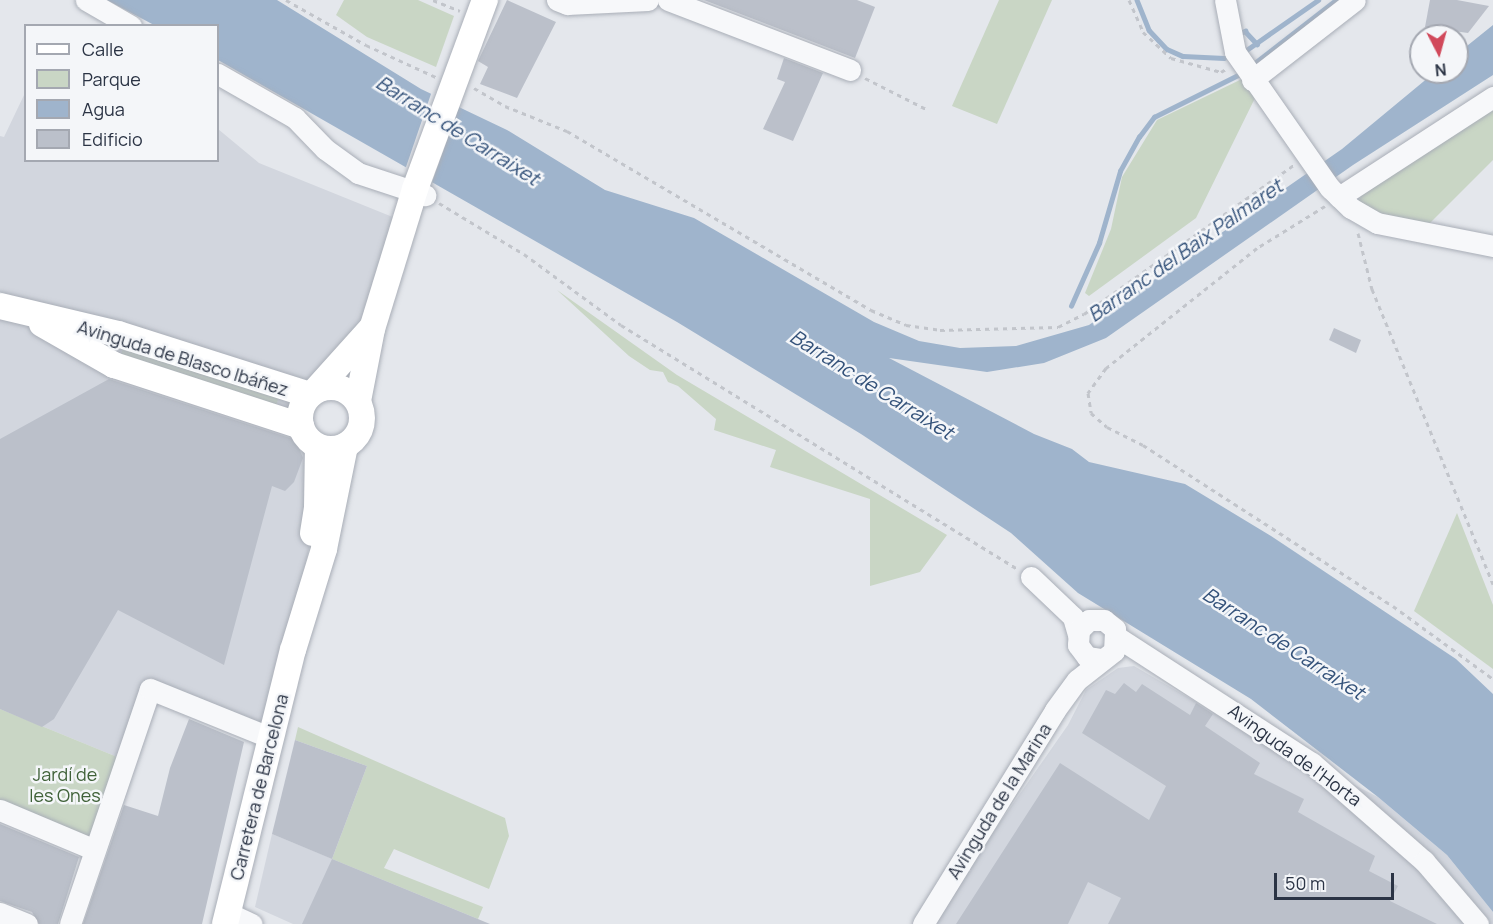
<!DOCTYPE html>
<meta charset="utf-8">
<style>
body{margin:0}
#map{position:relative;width:1493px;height:924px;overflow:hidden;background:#e4e7ec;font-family:Manrope,sans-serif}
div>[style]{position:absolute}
.built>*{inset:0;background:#d2d6de}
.green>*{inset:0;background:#c9d6c5}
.water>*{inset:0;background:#9fb4cc}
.pier>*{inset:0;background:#e4e7ec}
.stream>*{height:4.5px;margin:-2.25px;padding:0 2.25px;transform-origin:2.25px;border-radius:2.25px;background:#9fb4cc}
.building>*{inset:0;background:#bbc0ca}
.path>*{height:3px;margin-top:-1.5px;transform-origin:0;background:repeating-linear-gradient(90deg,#c2c5cb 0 4.5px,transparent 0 9px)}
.roads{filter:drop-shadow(0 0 2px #a9aeb7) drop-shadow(0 0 2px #a9aeb7)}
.minor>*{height:21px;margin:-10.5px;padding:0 10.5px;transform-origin:10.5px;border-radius:10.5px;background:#f7f8fa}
.major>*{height:26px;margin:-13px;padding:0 13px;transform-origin:13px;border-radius:13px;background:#fff}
.major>.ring{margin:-13px;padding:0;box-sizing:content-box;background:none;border:26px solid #fff;border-radius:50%}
span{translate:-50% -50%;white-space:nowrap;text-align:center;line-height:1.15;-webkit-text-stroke:5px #f4f6f9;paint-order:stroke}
.street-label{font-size:18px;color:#2b3445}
.park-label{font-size:18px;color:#3f6138}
.water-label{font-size:20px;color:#34527a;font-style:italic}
.legend{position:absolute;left:24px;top:24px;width:195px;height:138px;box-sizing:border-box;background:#f4f6f9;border:2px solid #a4a8b1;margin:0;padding:8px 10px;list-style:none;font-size:18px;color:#2b3445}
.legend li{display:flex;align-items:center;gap:12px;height:30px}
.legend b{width:30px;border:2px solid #a4a8b1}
.north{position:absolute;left:1409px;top:24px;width:60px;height:60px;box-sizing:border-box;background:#f4f6f9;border:2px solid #a4a8b1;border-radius:50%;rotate:174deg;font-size:16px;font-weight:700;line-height:24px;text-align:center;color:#2b3445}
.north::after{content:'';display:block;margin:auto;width:21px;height:27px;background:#d1495b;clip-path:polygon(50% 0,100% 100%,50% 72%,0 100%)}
.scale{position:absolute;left:1274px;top:873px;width:120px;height:27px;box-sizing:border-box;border:3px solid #2b3445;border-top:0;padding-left:8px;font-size:18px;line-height:21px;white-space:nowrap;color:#2b3445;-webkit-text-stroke:4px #f4f6f9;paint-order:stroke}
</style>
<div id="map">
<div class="built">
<i style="clip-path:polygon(25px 93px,26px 160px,218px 160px,218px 129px,259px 163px,405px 222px,372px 329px,303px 404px,300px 414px,305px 435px,312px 443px,317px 508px,271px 738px,151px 689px,127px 761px,0 709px,0 136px,4px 137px)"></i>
<i style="clip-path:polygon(1134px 666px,1227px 720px,1378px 797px,1447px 855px,1493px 912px,1493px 924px,929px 924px,1068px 725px,1086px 690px,1118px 668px)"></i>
<i style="clip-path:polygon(272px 834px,478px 919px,476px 924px,293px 924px,255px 907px)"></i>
</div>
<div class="green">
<i style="clip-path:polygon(344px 0,418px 0,454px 16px,436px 67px,367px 37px,336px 15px)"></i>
<i style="clip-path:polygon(999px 0,1052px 0,997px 124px,952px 106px)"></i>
<i style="clip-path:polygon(1242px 79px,1256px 96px,1196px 218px,1089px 296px,1085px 293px,1111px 229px,1122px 177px,1157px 120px)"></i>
<i style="clip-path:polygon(1493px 104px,1493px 160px,1428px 225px,1399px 222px,1358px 203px,1364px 188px)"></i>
<i style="clip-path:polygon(557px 290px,677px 375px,947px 535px,920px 572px,870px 586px,870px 499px,770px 467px,776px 450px,714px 430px,716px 419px,678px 386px,668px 382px,663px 372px,650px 370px,629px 356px)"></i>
<i style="clip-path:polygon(123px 347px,279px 396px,276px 406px,121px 356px)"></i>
<i style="clip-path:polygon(1457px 513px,1493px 605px,1493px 669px,1414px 611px)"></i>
<i style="clip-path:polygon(0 709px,127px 761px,93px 849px,0 806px)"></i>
<i style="clip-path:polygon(298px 727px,505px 818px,509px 836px,489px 889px,394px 849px,384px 868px,483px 907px,478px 919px,332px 859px,367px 766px,295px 740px)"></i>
</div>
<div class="water">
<i style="clip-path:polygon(107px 0,277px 0,421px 89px,507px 130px,605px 190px,694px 218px,874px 322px,919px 341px,960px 348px,1016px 346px,1089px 325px,1342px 149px,1435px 72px,1457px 72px,1457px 54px,1493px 25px,1493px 75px,1353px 165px,1106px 338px,1044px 363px,987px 372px,889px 358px,1034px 434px,1072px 449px,1089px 462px,1185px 484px,1271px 536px,1456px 659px,1493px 694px,1493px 912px,1447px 855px,1378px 797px,1251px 699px,1078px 593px,1011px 533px,861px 434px,677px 322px,218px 60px,218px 26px,154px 25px)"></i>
</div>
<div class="pier">
<i style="clip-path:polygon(432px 91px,460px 104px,431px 185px,405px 170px)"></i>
</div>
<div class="stream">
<i style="left:1137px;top:0;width:32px;rotate:68deg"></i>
<i style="left:1149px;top:30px;width:26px;rotate:47deg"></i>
<i style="left:1167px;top:49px;width:17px;rotate:24deg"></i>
<i style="left:1183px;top:56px;width:41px;rotate:2.8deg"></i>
<i style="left:1238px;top:34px;width:8px;rotate:-23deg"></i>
<i style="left:1245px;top:31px;width:18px;rotate:47deg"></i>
<i style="left:1245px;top:51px;width:89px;rotate:-34.9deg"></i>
<i style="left:1256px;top:62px;width:101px;rotate:-37.8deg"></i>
<i style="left:1071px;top:306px;width:69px;rotate:-66deg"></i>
<i style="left:1099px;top:243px;width:75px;rotate:-73.7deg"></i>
<i style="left:1120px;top:171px;width:39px;rotate:-61deg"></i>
<i style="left:1139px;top:137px;width:25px;rotate:-53deg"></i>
<i style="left:1154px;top:117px;width:94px;rotate:-26.6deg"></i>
</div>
<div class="building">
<i style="clip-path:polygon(507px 0,556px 22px,517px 98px,480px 84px,488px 67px,478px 61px)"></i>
<i style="clip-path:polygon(704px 0,857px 0,875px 7px,855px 58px)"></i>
<i style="clip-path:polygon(1430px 0,1457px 0,1489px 6px,1468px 33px,1425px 27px)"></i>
<i style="clip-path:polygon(784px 58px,823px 73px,793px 141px,763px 129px,785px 82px,777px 79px)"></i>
<i style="clip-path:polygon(1334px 328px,1361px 340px,1356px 353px,1329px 340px)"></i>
<i style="clip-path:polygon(109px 379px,296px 440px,303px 458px,294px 482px,285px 491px,272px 486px,224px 665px,118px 610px,54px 719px,42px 727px,0 709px,0 439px)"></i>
<i style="clip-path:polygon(1124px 683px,1136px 692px,1142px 684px,1190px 715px,1196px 703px,1213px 714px,1205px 726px,1260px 763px,1254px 774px,1304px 799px,1298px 812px,1375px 856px,1369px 871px,1398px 886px,1390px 901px,1437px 924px,1108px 924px,1121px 898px,1088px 882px,1068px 924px,956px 924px,1060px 763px,1149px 820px,1166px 786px,1082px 733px,1106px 690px,1115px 694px)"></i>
<i style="clip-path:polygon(189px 719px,244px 742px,202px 924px,83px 924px,124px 805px,158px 816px,170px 768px)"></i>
<i style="clip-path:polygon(295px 740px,367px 766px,332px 859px,272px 834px)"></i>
<i style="clip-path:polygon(0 824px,79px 857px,58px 924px,39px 924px,32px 912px,0 901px)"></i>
<i style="clip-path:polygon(332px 859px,490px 924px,302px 924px)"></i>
</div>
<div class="path">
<i style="left:286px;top:0;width:92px;rotate:29.4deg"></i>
<i style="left:366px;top:45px;width:77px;rotate:24.6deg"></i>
<i style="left:433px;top:0;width:29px;rotate:22deg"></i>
<i style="left:1129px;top:0;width:35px;rotate:66deg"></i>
<i style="left:1143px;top:32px;width:38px;rotate:43deg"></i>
<i style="left:1171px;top:58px;width:52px;rotate:15.6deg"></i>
<i style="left:1221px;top:72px;width:6px;rotate:-31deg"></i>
<i style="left:865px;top:78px;width:71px;rotate:26.9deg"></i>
<i style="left:474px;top:88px;width:36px;rotate:30deg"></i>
<i style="left:505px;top:106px;width:67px;rotate:22deg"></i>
<i style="left:567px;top:131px;width:353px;rotate:30.5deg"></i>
<i style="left:871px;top:310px;width:38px;rotate:23deg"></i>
<i style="left:906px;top:325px;width:34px;rotate:8deg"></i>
<i style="left:940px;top:330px;width:118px;rotate:-1.5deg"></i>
<i style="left:1058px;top:327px;width:29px;rotate:-27deg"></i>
<i style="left:1084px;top:314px;width:257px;rotate:-35.4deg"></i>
<i style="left:439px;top:203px;width:99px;rotate:31deg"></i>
<i style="left:524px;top:254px;width:120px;rotate:36.2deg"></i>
<i style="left:621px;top:325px;width:464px;rotate:31.6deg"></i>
<i style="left:1325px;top:206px;width:80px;rotate:148.3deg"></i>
<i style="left:1257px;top:248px;width:193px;rotate:141.5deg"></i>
<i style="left:1106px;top:368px;width:31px;rotate:126deg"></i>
<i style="left:1088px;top:393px;width:20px;rotate:81deg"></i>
<i style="left:1091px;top:413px;width:21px;rotate:41deg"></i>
<i style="left:1107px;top:427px;width:40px;rotate:26.6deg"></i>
<i style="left:1143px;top:445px;width:297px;rotate:32.8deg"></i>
<i style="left:1393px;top:606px;width:124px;rotate:36.1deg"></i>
<i style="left:1358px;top:233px;width:58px;rotate:76deg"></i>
<i style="left:1372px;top:289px;width:319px;rotate:67.7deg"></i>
</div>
<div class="roads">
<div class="minor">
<i style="left:86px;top:0;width:52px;rotate:30deg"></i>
<i style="left:557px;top:0;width:11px;rotate:22deg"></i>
<i style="left:567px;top:4px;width:81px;rotate:-2.8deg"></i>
<i style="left:668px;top:0;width:195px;rotate:21deg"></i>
<i style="left:1225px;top:0;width:53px;rotate:79.1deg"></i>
<i style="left:1235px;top:52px;width:166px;rotate:55.1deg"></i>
<i style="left:1330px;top:188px;width:29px;rotate:44deg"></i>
<i style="left:1351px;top:208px;width:30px;rotate:30deg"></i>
<i style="left:1377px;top:223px;width:118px;rotate:11.2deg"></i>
<i style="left:218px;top:74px;width:89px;rotate:29.7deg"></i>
<i style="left:295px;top:118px;width:43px;rotate:45.9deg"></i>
<i style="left:325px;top:149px;width:41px;rotate:36deg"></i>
<i style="left:358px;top:173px;width:71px;rotate:18.2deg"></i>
<i style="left:1252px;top:80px;width:130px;rotate:-37.8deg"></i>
<i style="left:1339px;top:197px;width:184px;rotate:-33deg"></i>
<i style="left:1031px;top:577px;width:58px;rotate:43.6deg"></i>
<i style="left:1073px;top:617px;width:18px;rotate:74deg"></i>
<i style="left:1117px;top:637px;width:232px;rotate:32.9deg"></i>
<i style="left:1312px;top:763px;width:149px;rotate:41.2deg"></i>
<i style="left:1424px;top:861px;width:83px;rotate:49.4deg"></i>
<i style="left:0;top:810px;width:101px;rotate:22.8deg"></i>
<i style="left:0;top:913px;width:29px;rotate:22deg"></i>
<i style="left:228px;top:913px;width:26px;rotate:25deg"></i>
<i style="left:70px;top:924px;width:248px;rotate:-71.2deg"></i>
<i style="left:150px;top:689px;width:131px;rotate:22deg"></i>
<i style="left:923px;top:924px;width:251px;rotate:-58.3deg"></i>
<i style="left:1055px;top:710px;width:37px;rotate:-54deg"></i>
<i style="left:1077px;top:680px;width:47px;rotate:-38.1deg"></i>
<i style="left:1114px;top:651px;width:22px;rotate:-87deg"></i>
<i style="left:1115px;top:629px;width:14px;rotate:-141deg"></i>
<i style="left:1104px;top:620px;width:15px;rotate:180deg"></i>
<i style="left:1089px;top:620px;width:14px;rotate:135deg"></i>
<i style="left:1079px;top:630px;width:15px;rotate:94deg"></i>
<i style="left:1078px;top:645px;width:15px;rotate:53deg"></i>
<i style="left:1087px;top:657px;width:15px;rotate:8deg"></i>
</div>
<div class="major">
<i style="left:0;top:306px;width:121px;rotate:13.3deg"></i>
<i style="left:118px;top:334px;width:201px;rotate:17.6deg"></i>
<i style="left:42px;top:324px;width:83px;rotate:29.7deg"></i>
<i style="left:114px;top:365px;width:197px;rotate:18.1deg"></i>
<i class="ring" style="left:300px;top:387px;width:36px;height:36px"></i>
<i style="left:316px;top:390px;width:82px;rotate:-48deg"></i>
<i style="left:358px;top:401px;width:73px;rotate:-79deg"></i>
<i style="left:372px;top:329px;width:146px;rotate:-72.9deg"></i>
<i style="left:415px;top:189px;width:202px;rotate:-69.7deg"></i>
<i style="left:313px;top:533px;width:25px;rotate:-81deg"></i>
<i style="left:317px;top:508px;width:61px;rotate:-89.1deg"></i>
<i style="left:225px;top:924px;width:282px;rotate:-76.1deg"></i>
<i style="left:293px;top:650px;width:106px;rotate:-72.9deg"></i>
<i style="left:324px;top:549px;width:105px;rotate:-78.5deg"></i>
</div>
</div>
<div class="street-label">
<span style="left:183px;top:358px;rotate:17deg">Avinguda de Blasco Ibáñez</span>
<span style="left:1295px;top:755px;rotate:36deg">Avinguda de l'Horta</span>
<span style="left:259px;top:787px;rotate:-76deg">Carretera de Barcelona</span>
<span style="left:999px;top:801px;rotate:-58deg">Avinguda de la Marina</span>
</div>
<div class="park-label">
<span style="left:65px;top:785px">Jardí de<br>les Ones</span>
</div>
<div class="water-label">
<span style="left:458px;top:130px;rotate:32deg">Barranc de Carraixet</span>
<span style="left:1185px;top:250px;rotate:-35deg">Barranc del Baix Palmaret</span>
<span style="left:872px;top:384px;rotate:32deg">Barranc de Carraixet</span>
<span style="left:1284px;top:643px;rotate:33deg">Barranc de Carraixet</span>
</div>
<ul class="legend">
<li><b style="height:8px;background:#fff"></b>Calle</li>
<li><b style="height:16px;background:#c9d6c5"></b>Parque</li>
<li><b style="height:16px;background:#9fb4cc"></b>Agua</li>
<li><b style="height:16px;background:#bbc0ca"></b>Edificio</li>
</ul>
<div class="north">N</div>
<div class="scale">50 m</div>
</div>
